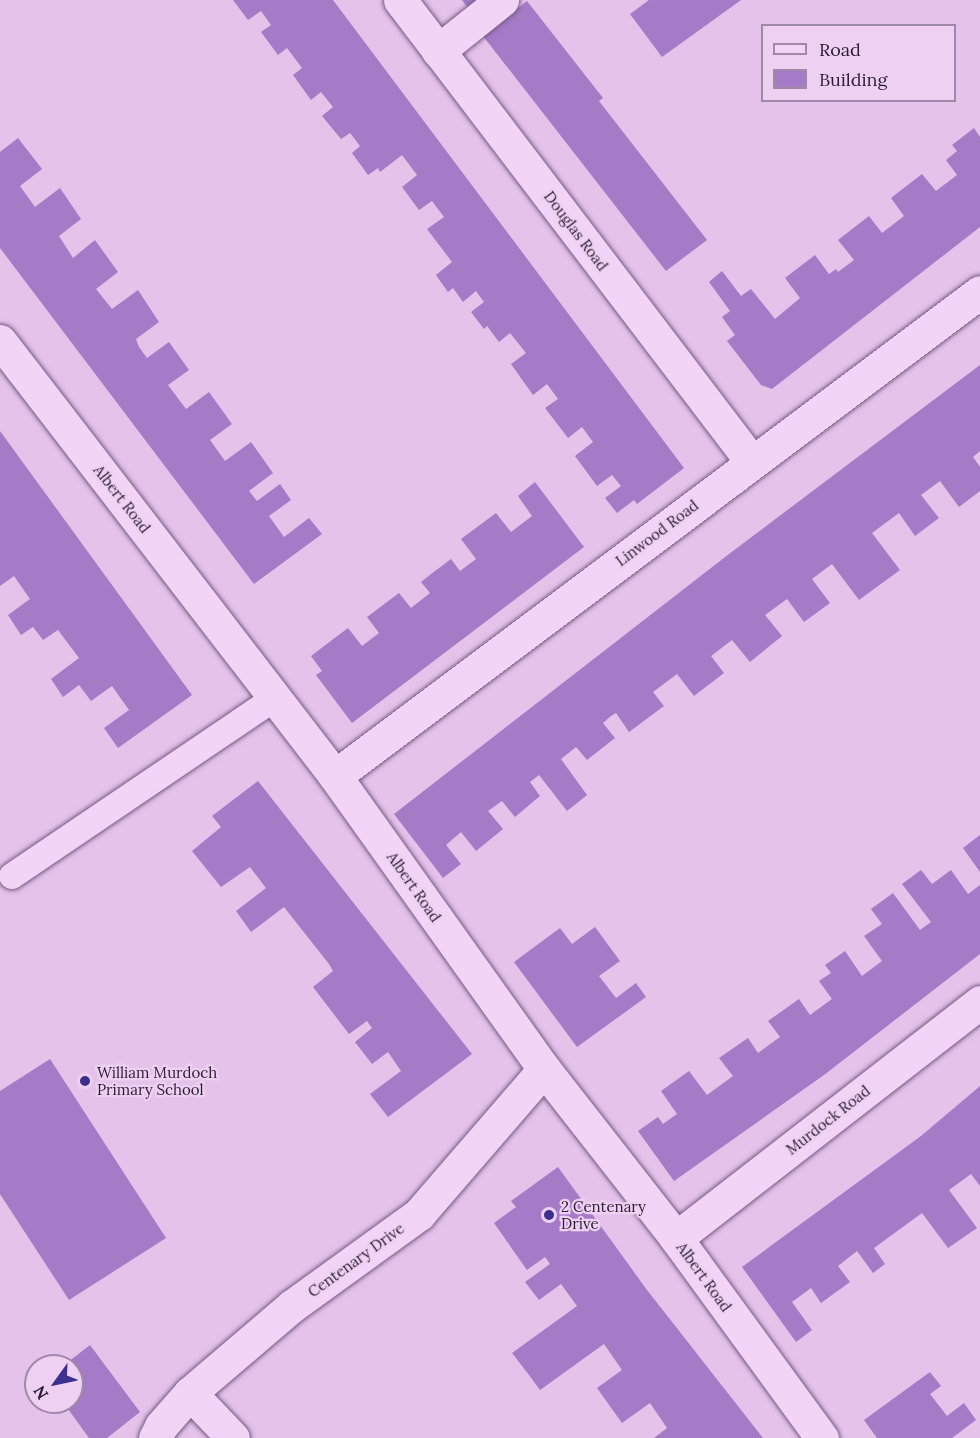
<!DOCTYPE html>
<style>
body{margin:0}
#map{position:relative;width:980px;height:1438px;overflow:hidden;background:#e4c2ea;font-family:Lora,serif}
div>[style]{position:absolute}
.building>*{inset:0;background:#a57ac6}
.roads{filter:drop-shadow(0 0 2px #765a83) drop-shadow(0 0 2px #765a83)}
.lane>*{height:26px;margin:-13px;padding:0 13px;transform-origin:13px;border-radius:13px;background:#f1d4f6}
.street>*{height:33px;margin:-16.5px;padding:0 16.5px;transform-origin:16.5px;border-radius:16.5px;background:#f1d4f6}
.dots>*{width:16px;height:16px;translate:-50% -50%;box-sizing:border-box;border:3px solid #eed1f2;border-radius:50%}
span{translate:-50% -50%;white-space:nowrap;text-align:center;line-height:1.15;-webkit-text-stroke:4.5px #eed1f2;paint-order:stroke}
.street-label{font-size:15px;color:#2b1e34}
.poi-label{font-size:15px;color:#2b1e34}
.left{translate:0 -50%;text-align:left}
.legend{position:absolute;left:761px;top:24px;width:195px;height:78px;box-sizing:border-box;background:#eed1f2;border:2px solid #a089a6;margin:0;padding:8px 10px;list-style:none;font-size:18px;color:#2b1e34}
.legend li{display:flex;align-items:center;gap:12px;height:30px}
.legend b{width:30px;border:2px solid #a089a6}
.north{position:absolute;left:24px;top:1354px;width:60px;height:60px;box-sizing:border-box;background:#eed1f2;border:2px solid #a089a6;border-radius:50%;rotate:237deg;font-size:16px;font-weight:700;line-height:24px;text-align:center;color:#2b1e34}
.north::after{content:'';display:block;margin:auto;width:21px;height:27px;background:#3c2f8d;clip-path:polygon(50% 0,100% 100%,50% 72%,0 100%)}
</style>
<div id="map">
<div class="building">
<i style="clip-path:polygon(233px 0,333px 0,684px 468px,637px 504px,634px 500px,617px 513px,605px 498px,621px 486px,612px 475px,597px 486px,575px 456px,593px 442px,582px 427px,568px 438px,545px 408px,558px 399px,547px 384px,533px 395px,511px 364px,526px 353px,510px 333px,499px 342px,487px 326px,484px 329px,471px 312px,484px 302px,476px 291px,463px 302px,453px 288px,448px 292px,436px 275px,452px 262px,427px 229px,444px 217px,432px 201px,419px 210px,402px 187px,417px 175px,402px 155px,380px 172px,378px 168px,368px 175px,352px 153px,360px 146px,354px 138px,350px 133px,341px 139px,322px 116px,333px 107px,321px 92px,311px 100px,293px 75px,302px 68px,287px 48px,278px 55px,261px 32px,271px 25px,261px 11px,248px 20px)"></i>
<i style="clip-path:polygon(462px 0,476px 0,467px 7px)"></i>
<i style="clip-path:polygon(649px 0,741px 0,662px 57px,630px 14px)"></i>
<i style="clip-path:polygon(527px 1px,603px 98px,599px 101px,707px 240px,666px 271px,483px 36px)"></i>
<i style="clip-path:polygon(974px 128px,980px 137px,980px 227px,772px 389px,761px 385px,727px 341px,735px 335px,722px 317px,730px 311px,709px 282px,722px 271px,741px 296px,751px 289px,775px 319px,800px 298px,785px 278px,815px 255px,829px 274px,836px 269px,838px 272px,854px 260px,838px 240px,869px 216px,882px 233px,904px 216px,891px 198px,922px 174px,936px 191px,957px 175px,946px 160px,957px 151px,952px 145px)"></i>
<i style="clip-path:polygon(18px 138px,42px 169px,20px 186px,35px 207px,60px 188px,81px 219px,59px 236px,73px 258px,95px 240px,118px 272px,96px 289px,112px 309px,138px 290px,159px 322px,136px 339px,139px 347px,147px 358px,169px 342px,189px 370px,168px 385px,186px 409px,209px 392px,232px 424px,210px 440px,225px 461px,251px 442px,273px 473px,249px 491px,257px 501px,280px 484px,291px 500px,269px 516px,284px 537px,309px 518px,322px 534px,254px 584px,0 248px,0 152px)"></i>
<i style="clip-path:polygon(980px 365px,980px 451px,973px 457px,980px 467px,980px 491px,959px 507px,940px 481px,921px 495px,939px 518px,915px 536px,899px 513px,872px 533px,900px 570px,859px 600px,832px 564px,812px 579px,830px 603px,804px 622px,787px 599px,765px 615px,782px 636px,750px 662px,732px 640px,711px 656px,724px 673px,694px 696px,677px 674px,653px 692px,664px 706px,629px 732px,616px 713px,611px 716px,603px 723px,615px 738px,587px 760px,576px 747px,561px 759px,587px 795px,567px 811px,539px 775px,530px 782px,540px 796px,515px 817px,502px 801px,488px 811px,503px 829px,476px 851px,461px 832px,446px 845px,461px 864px,443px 878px,394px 814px,729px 554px)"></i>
<i style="clip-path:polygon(0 431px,192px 695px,118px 748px,104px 728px,129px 710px,112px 686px,91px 701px,79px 685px,63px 697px,51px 679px,79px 658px,58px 630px,43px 640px,33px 627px,21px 635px,8px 615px,30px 599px,14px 576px,0 586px)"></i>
<i style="clip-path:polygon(535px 482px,584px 547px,352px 723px,316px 675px,322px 671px,311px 656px,348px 628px,362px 646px,379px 633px,367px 617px,399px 593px,411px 608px,430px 593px,421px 582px,435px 571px,451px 559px,460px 571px,476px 559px,461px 539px,496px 513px,511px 532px,532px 516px,518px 496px)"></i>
<i style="clip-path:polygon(258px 781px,472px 1054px,388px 1117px,370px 1094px,401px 1071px,388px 1052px,372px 1064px,355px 1042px,372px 1028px,367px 1021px,349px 1034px,313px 987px,333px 971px,329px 964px,284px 907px,251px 932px,236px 911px,266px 888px,250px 867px,221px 887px,192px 851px,221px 827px,212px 816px)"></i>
<i style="clip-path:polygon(980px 835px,980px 872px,963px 848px)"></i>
<i style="clip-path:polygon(921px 870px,932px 884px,951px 870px,968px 894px,980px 885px,980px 954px,824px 1075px,674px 1181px,638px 1131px,658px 1117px,663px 1124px,677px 1114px,661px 1091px,689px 1071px,707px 1095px,733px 1076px,719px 1058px,748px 1038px,758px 1053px,780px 1037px,768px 1021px,799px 999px,810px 1015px,832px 999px,819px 981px,831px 973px,825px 965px,845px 951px,862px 976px,882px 961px,864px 936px,882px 924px,871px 909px,893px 893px,920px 930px,931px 922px,902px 884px)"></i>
<i style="clip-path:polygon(595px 927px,620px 961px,599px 976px,616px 998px,636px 983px,646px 997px,577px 1047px,514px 962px,560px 928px,572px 944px)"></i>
<i style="clip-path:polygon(50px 1059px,166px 1238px,69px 1300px,0 1194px,0 1091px)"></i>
<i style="clip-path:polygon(980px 1086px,980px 1186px,971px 1174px,949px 1190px,977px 1228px,948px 1248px,922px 1213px,874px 1248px,885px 1264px,873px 1273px,857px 1251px,838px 1266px,850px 1282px,821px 1303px,811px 1288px,792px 1302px,812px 1330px,796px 1342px,742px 1267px,921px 1136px)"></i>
<i style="clip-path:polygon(558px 1167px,647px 1290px,763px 1438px,654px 1438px,667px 1428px,650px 1403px,622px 1423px,597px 1388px,622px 1370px,604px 1344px,540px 1390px,529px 1375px,512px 1353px,577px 1306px,561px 1284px,539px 1300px,525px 1282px,550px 1264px,545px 1257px,527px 1270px,494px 1223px,516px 1207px,511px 1201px)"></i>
<i style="clip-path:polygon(90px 1345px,140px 1412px,107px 1438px,89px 1438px,63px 1402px,72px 1402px,72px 1366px,63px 1366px)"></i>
<i style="clip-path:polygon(930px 1372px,941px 1386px,930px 1394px,947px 1416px,964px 1403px,976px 1420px,952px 1438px,877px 1438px,864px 1420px)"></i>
</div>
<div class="roads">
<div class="lane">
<i style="left:12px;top:876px;width:318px;rotate:-34.1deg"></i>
</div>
<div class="street">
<i style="left:400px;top:0;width:581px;rotate:52.7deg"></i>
<i style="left:438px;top:51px;width:82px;rotate:-38.6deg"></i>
<i style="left:0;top:341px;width:549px;rotate:52.4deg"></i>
<i style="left:335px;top:776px;width:360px;rotate:54.5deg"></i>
<i style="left:544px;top:1069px;width:214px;rotate:52deg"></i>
<i style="left:676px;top:1238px;width:248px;rotate:53.9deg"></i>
<i style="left:335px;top:776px;width:806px;rotate:-36.88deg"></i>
<i style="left:676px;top:1238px;width:385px;rotate:-37.8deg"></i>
<i style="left:190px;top:1393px;width:62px;rotate:46.3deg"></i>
<i style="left:155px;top:1438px;width:13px;rotate:-63deg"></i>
<i style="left:161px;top:1426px;width:44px;rotate:-48.7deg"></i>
<i style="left:190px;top:1393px;width:134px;rotate:-40.5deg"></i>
<i style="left:292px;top:1306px;width:157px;rotate:-35.9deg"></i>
<i style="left:419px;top:1214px;width:191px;rotate:-49.2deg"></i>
</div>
</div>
<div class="dots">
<i style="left:85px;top:1081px;background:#3c2f8d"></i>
<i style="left:549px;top:1215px;background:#3c2f8d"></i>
</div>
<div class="street-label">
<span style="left:576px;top:231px;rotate:53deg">Douglas Road</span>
<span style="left:122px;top:499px;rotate:52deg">Albert Road</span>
<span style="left:657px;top:533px;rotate:-37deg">Linwood Road</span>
<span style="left:414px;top:887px;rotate:55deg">Albert Road</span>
<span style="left:828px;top:1120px;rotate:-38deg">Murdock Road</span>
<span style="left:356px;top:1260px;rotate:-36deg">Centenary Drive</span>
<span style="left:704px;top:1277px;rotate:54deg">Albert Road</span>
</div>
<div class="poi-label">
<span class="left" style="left:97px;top:1081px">William Murdoch<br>Primary School</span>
<span class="left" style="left:561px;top:1215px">2 Centenary<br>Drive</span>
</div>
<ul class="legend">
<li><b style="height:8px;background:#f1d4f6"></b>Road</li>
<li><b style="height:16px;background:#a57ac6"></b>Building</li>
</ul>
<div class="north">N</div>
</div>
